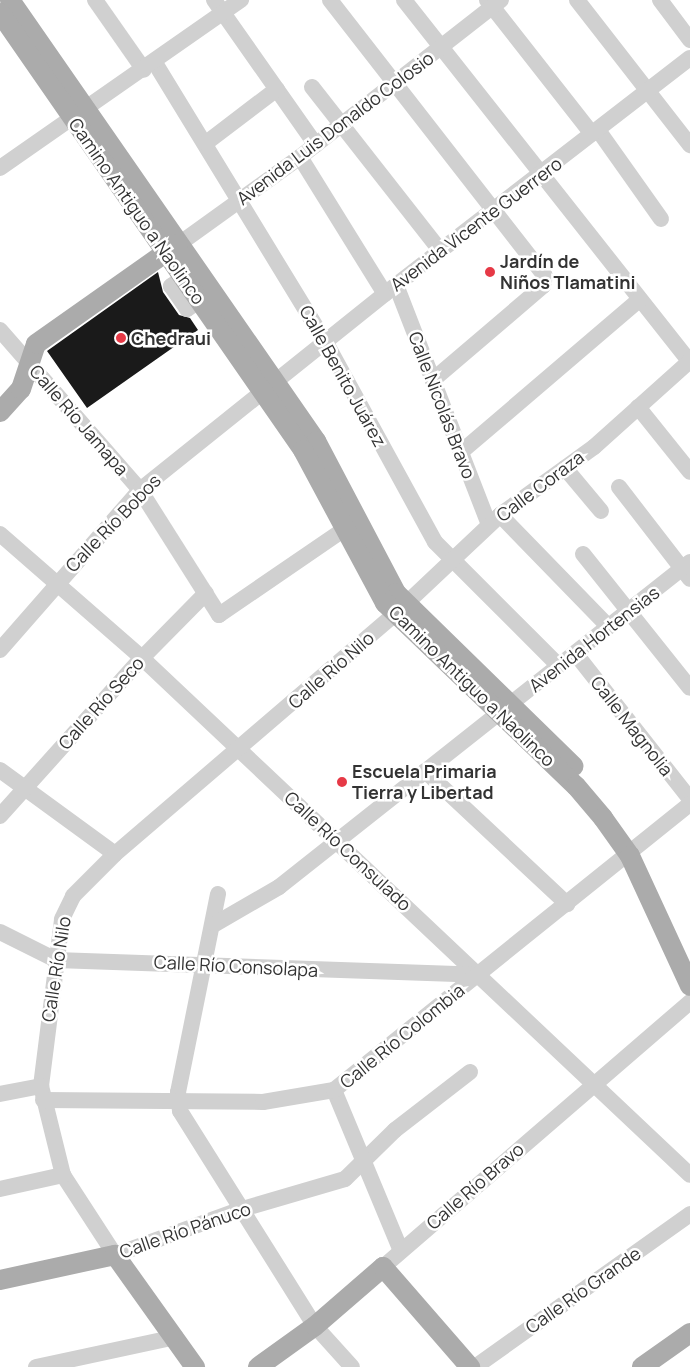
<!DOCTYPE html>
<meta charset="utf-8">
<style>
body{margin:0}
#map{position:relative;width:690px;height:1367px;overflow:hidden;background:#fff;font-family:Manrope,sans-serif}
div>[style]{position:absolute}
.building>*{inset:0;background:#1a1a1a}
.minor>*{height:16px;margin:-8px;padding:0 8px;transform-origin:8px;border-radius:8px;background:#d0d0d0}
.major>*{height:20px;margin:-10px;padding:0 10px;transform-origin:10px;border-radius:10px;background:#ababab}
.dots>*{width:14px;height:14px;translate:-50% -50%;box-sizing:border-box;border:2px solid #fff;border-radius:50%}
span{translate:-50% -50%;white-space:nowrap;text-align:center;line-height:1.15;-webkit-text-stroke:5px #fff;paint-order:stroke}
.street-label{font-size:18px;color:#333}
.poi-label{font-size:18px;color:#333;font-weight:700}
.left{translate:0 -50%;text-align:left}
</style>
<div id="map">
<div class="building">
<i style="clip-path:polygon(158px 272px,163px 292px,179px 315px,190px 318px,198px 330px,87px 408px,47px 351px)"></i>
</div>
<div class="minor">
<i style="left:95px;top:0;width:85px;rotate:55deg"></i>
<i style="left:214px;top:0;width:177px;rotate:54.9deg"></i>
<i style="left:330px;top:0;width:350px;rotate:52.1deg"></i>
<i style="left:545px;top:276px;width:10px;rotate:101deg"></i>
<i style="left:543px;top:286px;width:145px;rotate:139.5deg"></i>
<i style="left:404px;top:0;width:461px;rotate:51.7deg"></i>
<i style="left:487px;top:0;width:170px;rotate:51.9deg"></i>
<i style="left:577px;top:0;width:184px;rotate:52.1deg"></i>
<i style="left:660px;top:0;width:50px;rotate:53.1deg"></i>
<i style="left:155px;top:63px;width:326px;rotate:58.6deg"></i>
<i style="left:325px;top:341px;width:229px;rotate:61.3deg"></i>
<i style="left:435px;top:542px;width:175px;rotate:45deg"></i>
<i style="left:312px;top:87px;width:207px;rotate:51.9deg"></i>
<i style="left:598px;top:130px;width:109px;rotate:54.7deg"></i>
<i style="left:206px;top:143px;width:89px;rotate:-37.3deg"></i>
<i style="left:300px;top:157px;width:161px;rotate:58.2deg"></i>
<i style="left:0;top:168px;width:294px;rotate:-34.9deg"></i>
<i style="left:179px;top:244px;width:149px;rotate:-35.7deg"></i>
<i style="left:300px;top:157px;width:255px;rotate:-38deg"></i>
<i style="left:192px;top:271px;width:26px;rotate:144deg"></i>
<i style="left:171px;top:286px;width:28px;rotate:55deg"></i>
<i style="left:187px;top:309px;width:27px;rotate:-34deg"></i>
<i style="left:396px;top:285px;width:257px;rotate:68.8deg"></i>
<i style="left:0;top:330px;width:213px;rotate:48.8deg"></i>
<i style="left:140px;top:490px;width:148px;rotate:57.7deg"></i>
<i style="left:219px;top:615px;width:154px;rotate:-34.4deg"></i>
<i style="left:638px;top:407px;width:83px;rotate:51.3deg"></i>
<i style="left:461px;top:452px;width:235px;rotate:-40.5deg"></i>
<i style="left:565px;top:468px;width:56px;rotate:50.1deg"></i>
<i style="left:619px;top:487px;width:116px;rotate:52.3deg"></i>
<i style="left:500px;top:515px;width:156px;rotate:45.8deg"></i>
<i style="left:0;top:534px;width:189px;rotate:41.1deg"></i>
<i style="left:142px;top:658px;width:753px;rotate:43.33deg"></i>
<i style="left:583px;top:554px;width:171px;rotate:51.4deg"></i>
<i style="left:0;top:650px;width:213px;rotate:-48.8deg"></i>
<i style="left:140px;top:490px;width:328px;rotate:-38.7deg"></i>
<i style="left:396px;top:285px;width:371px;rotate:-37.7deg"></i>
<i style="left:575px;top:653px;width:186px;rotate:51.8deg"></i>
<i style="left:0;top:770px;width:142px;rotate:36.1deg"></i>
<i style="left:425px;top:771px;width:195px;rotate:43.1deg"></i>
<i style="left:0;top:816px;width:212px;rotate:-48.1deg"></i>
<i style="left:142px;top:658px;width:91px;rotate:-45.4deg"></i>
<i style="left:218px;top:894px;width:202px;rotate:101.4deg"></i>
<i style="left:178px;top:1092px;width:19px;rotate:84deg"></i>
<i style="left:180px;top:1111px;width:254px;rotate:57.9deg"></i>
<i style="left:315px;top:1326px;width:55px;rotate:47.9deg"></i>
<i style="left:215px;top:924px;width:74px;rotate:-30deg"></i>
<i style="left:279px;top:887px;width:524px;rotate:-38.34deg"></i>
<i style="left:0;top:932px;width:63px;rotate:26.6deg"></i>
<i style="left:56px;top:960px;width:422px;rotate:2deg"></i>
<i style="left:470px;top:1072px;width:95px;rotate:142.3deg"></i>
<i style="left:395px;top:1130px;width:70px;rotate:135.6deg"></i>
<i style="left:345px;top:1179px;width:110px;rotate:163.7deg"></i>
<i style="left:239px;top:1210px;width:132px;rotate:160.1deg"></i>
<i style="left:115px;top:1255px;width:95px;rotate:-123deg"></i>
<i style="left:63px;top:1175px;width:92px;rotate:-103.9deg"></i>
<i style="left:41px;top:1086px;width:168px;rotate:-82.8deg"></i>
<i style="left:62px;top:919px;width:25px;rotate:-64deg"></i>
<i style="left:73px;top:896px;width:59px;rotate:-45deg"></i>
<i style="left:115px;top:854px;width:367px;rotate:-40.6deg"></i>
<i style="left:394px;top:615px;width:146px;rotate:-43.3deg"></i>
<i style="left:500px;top:515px;width:116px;rotate:-35.9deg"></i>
<i style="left:594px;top:447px;width:129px;rotate:-41.9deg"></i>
<i style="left:334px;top:1090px;width:174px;rotate:67.4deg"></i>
<i style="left:0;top:1094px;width:42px;rotate:-11deg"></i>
<i style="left:43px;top:1100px;width:220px;rotate:0.5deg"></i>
<i style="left:263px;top:1102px;width:72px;rotate:-9.6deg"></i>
<i style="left:334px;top:1090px;width:457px;rotate:-38.8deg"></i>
<i style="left:0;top:1189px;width:65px;rotate:-12.5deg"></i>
<i style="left:383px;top:1267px;width:406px;rotate:-40.8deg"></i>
<i style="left:36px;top:1367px;width:143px;rotate:-12.1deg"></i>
<i style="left:475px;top:1367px;width:264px;rotate:-35.4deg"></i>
</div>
<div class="major">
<i style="left:10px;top:0;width:537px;rotate:55.24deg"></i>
<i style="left:316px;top:441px;width:172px;rotate:62.2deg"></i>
<i style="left:396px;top:593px;width:248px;rotate:44.3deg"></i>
<i style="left:0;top:13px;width:532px;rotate:55.26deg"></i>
<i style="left:303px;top:450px;width:174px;rotate:61.8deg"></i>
<i style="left:385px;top:603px;width:265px;rotate:43.8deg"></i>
<i style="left:576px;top:786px;width:42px;rotate:49.8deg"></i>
<i style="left:603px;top:818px;width:47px;rotate:54.6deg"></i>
<i style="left:630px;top:856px;width:143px;rotate:65.2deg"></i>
<i style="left:0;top:412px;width:31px;rotate:-48deg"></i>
<i style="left:21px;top:389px;width:47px;rotate:-71.6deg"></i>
<i style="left:36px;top:344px;width:174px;rotate:-35.2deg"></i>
<i style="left:0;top:1280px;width:118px;rotate:-12.3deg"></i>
<i style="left:115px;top:1255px;width:138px;rotate:54.5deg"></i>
<i style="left:258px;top:1367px;width:70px;rotate:-35.7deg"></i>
<i style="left:315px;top:1326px;width:90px;rotate:-40.9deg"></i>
<i style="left:383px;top:1267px;width:133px;rotate:49deg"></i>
<i style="left:642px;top:1367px;width:59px;rotate:-35.3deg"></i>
</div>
<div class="dots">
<i style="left:490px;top:272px;background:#e63946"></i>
<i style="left:121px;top:338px;background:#e63946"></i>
<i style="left:342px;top:782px;background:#e63946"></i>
</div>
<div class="street-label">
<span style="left:335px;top:128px;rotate:-37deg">Avenida Luis Donaldo Colosio</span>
<span style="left:137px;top:211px;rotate:55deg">Camino Antiguo a Naolinco</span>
<span style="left:476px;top:224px;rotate:-37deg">Avenida Vicente Guerrero</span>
<span style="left:343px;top:376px;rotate:61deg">Calle Benito Juárez</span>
<span style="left:442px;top:405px;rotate:69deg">Calle Nicolás Bravo</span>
<span style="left:79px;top:420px;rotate:49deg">Calle Río Jamapa</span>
<span style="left:540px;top:486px;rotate:-37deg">Calle Coraza</span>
<span style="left:113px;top:523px;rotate:-46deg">Calle Río Bobos</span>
<span style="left:594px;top:639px;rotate:-38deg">Avenida Hortensias</span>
<span style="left:331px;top:670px;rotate:-41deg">Calle Río Nilo</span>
<span style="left:472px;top:686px;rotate:44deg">Camino Antiguo a Naolinco</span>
<span style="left:101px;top:703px;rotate:-48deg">Calle Río Seco</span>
<span style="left:632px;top:726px;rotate:52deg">Calle Magnolia</span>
<span style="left:348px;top:851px;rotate:43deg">Calle Río Consulado</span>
<span style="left:236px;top:966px;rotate:3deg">Calle Río Consolapa</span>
<span style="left:56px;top:969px;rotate:-81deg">Calle Río Nilo</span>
<span style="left:402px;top:1036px;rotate:-39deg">Calle Río Colombia</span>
<span style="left:475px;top:1186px;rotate:-41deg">Calle Río Bravo</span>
<span style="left:185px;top:1230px;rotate:-19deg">Calle Río Pánuco</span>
<span style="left:583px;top:1290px;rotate:-35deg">Calle Río Grande</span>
</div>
<div class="poi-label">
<span class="left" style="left:500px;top:272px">Jardín de<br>Niños Tlamatini</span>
<span class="left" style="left:131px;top:338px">Chedraui</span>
<span class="left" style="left:352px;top:782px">Escuela Primaria<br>Tierra y Libertad</span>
</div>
</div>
